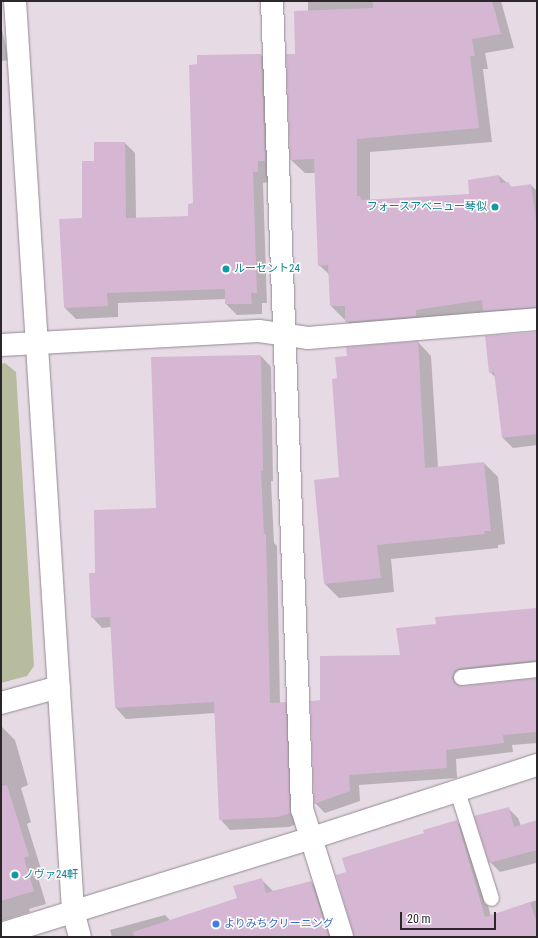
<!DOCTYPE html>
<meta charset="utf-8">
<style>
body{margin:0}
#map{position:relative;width:538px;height:938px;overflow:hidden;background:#e6dbe5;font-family:"Roboto Condensed","Noto Sans JP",sans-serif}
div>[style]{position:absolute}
.green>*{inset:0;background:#b8bc9e}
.shadow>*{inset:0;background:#0003}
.building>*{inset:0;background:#d6b7d3}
.roads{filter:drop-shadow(0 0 1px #938a92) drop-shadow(0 0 1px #938a92)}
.lane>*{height:15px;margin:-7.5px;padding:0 7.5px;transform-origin:7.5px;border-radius:7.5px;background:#fff}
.street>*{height:22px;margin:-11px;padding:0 11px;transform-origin:11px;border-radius:11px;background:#fff}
.dots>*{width:11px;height:11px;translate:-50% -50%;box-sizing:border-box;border:2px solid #fff;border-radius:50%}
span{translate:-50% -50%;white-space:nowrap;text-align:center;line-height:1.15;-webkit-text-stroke:3px #fff;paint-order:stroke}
.culture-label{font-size:11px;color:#0d838f}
.right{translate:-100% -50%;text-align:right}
.left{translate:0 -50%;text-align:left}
.shop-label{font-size:11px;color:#366cbe}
.frame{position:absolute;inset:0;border:2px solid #2a262a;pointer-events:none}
.scale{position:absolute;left:400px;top:912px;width:96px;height:18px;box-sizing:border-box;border:2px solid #2a262a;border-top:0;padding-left:5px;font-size:12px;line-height:14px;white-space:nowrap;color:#2a262a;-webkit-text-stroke:3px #fff;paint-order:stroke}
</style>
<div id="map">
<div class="green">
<i style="clip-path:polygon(5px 363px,16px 372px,34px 666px,27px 676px,1px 683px,1px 364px)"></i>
</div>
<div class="shadow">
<i style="clip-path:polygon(308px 1px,501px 1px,514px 48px,485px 53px,488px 69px,483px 69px,492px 142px,370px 152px,370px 201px,470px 195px,499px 176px,513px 188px,531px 185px,537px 191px,537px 321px,360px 335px,331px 306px,330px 275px,319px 265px,316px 173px,305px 173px,291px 160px,296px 55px,308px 11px)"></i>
<i style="clip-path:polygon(1px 25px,9px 60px,1px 61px)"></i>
<i style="clip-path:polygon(261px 55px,272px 66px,269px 182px,263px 183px,267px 303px,262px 303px,262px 314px,237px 315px,226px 304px,226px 299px,118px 303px,118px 317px,76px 319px,65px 308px,95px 162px,124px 142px,135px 153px,136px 218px,189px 217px,194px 204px,198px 56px)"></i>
<i style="clip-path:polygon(537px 333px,537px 445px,513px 448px,503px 438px,496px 378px,490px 372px)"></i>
<i style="clip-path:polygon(418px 342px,431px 356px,438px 467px,484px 463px,498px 477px,505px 544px,498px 545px,498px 548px,391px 559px,394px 592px,339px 598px,325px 584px,340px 478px,338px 379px,348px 357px)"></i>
<i style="clip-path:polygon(261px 356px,271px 367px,273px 481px,271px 481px,274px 543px,277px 546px,280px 704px,285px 703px,296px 714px,300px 823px,289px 827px,230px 830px,220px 819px,215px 713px,126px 719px,116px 708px,111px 627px,102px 628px,92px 617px,96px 574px,157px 509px)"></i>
<i style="clip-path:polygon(537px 608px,537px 671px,465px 680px,462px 687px,537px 679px,537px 743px,512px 745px,513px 752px,456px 759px,457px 778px,359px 785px,360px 801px,325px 813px,315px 803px,321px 701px,401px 656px,437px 624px)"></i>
<i style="clip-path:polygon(2px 727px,15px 740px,28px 785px,21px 788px,31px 822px,27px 824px,41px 869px,36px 871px,46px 904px,29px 909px,30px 912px,1px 921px)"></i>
<i style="clip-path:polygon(508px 808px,518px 818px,521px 826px,537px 821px,537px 865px,536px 863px,500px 872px,490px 862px)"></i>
<i style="clip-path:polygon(456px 821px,466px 831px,491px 916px,537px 900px,537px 937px,355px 937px,348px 872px)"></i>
<i style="clip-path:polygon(261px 879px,273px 891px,311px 882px,323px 894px,337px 937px,112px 937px,110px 930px,165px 915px,171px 921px,238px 899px)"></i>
</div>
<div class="building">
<i style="clip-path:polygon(373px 1px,492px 1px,501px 34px,472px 39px,475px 56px,470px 56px,479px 128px,357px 139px,357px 196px,360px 196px,361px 200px,469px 194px,468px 180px,499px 175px,500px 183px,509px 182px,510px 187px,531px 184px,537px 227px,537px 307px,483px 311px,482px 300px,416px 310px,416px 316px,345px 322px,345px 306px,330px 306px,328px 265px,318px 266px,314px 159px,290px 160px,286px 54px,295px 54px,294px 11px,373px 8px)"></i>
<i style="clip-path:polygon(261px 54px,265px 161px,258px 161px,258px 172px,253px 172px,257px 293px,251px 293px,252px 304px,225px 304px,225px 289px,107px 293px,108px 306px,64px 308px,59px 219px,82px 218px,82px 161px,94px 161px,94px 142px,125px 142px,126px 218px,188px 216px,188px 204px,193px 203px,189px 65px,197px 64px,197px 55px)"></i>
<i style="clip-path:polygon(537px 332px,537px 434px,502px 438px,494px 372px,489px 373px,485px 336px)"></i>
<i style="clip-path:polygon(418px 341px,425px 468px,484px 462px,491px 531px,484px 531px,485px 534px,377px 545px,381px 578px,324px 584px,314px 480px,339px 477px,332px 379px,337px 378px,335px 357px,347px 356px,346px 347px)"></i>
<i style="clip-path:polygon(261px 355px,263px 471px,261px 471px,264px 534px,266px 534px,270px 703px,286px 702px,290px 813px,278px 817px,219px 820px,214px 702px,115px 708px,110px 617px,91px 618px,89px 573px,95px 573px,94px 510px,156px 508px,151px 357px)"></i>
<i style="clip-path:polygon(537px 608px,537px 660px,460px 668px,455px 670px,452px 678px,454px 683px,462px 686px,537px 678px,537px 732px,503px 735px,504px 743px,446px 750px,447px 768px,349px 775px,350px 791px,314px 804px,310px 701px,320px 700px,320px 656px,400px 655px,396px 628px,436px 624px,435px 617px)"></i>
<i style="clip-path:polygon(7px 785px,29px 856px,24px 858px,34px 891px,1px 901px,1px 786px)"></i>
<i style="clip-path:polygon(509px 807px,514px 827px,537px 820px,537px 850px,489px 863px,474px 816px)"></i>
<i style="clip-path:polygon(457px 820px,485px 917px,530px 902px,537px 923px,537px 937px,354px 937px,336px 875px,346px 872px,342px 858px,424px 833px,423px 830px)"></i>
<i style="clip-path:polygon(262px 878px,266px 893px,311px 881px,329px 937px,134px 937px,133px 932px,237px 898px,233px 886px)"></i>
</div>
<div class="roads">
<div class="lane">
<i style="left:461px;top:677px;width:76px;rotate:-6deg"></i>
<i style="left:457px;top:791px;width:112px;rotate:72.4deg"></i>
</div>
<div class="street">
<i style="left:15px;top:1px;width:912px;rotate:86.35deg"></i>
<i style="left:73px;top:911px;width:27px;rotate:75deg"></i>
<i style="left:272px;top:1px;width:809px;rotate:87.87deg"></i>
<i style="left:302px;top:809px;width:134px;rotate:72.6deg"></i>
<i style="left:1px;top:345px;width:258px;rotate:-3.1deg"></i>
<i style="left:259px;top:331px;width:49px;rotate:8.1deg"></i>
<i style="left:308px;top:338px;width:230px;rotate:-4.7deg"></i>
<i style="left:1px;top:703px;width:60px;rotate:-15.4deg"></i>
<i style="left:1px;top:934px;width:325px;rotate:-17.2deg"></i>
<i style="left:312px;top:838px;width:237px;rotate:-18deg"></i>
</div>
</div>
<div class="dots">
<i style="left:495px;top:207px;background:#0f9aa8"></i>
<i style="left:226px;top:269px;background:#0f9aa8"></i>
<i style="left:15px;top:875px;background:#0f9aa8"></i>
<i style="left:216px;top:924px;background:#3f7fe0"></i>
</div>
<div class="culture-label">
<span class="right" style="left:487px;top:207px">フォースアベニュー琴似</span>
<span class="left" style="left:234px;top:269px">ルーセント24</span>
<span class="left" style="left:23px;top:875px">ノヴァ24軒</span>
</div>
<div class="shop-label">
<span class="left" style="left:224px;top:924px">よりみちクリーニング</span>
</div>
<div class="frame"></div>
<div class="scale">20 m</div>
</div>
